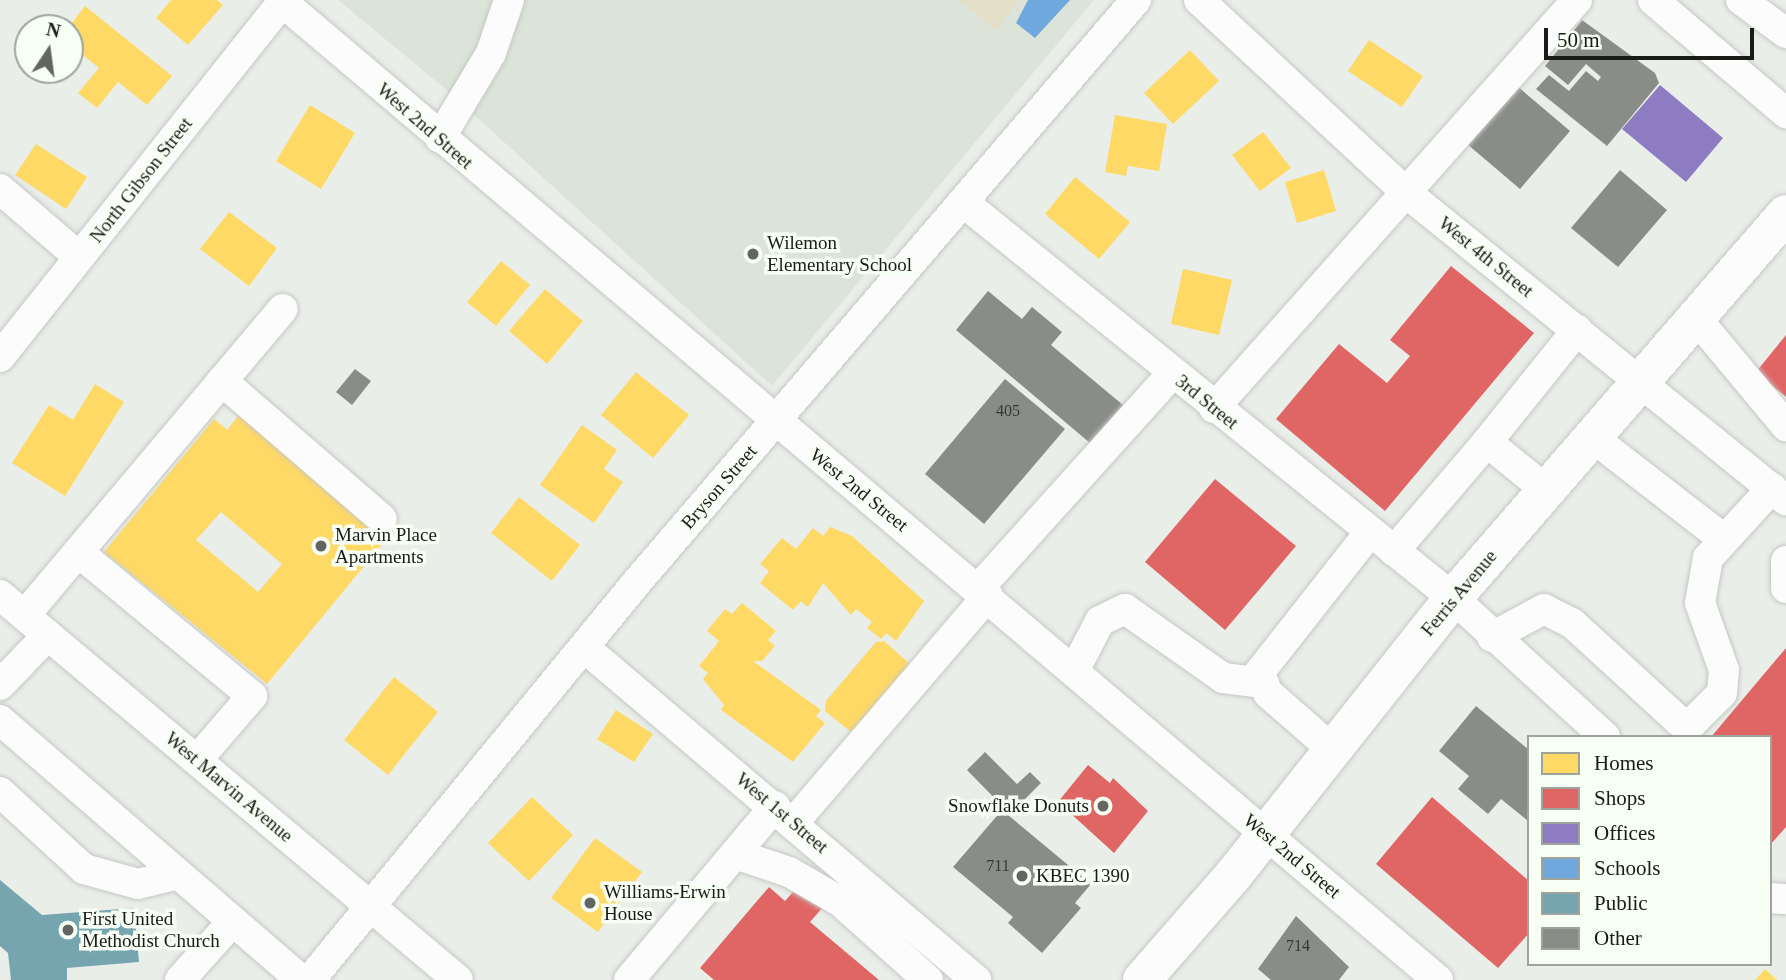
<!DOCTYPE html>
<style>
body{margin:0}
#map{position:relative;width:1786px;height:980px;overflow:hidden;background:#eaeee9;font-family:Georgia,serif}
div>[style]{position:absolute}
.built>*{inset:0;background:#dce4d9}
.green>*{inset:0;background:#e4dfc9}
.homes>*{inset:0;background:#ffd966}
.shops>*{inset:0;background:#e06666}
.offices>*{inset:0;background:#8e7cc3}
.schools>*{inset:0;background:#6fa8dc}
.public>*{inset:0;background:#76a5af}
.building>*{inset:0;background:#8a8c88}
.roads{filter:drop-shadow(0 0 2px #c5c8c4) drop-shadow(0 0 2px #c5c8c4)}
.minor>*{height:30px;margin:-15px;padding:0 15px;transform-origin:15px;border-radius:15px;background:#fcfcfc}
.major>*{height:38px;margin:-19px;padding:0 19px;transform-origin:19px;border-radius:19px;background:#fcfcfc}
.dots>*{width:19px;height:19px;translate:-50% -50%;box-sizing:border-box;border:4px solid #f7fef3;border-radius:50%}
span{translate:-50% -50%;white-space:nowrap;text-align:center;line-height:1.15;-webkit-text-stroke:7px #f7fef3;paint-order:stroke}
.number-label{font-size:16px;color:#353733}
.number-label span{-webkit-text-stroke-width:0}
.street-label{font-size:19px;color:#191b17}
.poi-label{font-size:19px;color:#191b17}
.left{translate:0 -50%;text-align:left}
.right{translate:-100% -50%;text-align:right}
.legend{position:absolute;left:1527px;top:735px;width:245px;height:231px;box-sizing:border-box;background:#f7fef3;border:2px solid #9ea39b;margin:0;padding:9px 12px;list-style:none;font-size:21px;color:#191b17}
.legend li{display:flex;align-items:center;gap:14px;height:35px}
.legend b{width:35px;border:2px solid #9ea39b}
.north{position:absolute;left:14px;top:14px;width:70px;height:70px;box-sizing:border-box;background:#f7fef3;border:2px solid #9ea39b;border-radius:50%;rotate:13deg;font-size:19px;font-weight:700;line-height:28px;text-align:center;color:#191b17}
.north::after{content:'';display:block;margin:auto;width:24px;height:32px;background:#626560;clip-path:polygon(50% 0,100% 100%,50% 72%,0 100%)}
.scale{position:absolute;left:1544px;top:28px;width:210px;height:32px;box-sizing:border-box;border:4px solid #191b17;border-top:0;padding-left:9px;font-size:21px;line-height:24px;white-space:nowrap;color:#191b17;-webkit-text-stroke:5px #f7fef3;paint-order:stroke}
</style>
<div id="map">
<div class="built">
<i style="clip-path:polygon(338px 0,1094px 0,772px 386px,449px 92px)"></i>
</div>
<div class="green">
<i style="clip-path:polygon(959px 0,1021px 0,995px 31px)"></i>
</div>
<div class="homes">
<i style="clip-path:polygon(171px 0,217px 0,223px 5px,188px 45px,156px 18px)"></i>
<i style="clip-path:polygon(85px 6px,172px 76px,147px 105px,118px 82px,97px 108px,78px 93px,99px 68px,70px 45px,68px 28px)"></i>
<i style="clip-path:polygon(1369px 40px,1423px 76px,1402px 107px,1348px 71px)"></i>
<i style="clip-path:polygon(1190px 50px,1219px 81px,1173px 124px,1144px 93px)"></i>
<i style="clip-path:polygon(310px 105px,355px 133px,321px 189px,276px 161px)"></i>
<i style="clip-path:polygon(1115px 115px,1167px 124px,1159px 171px,1128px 166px,1126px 176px,1105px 172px)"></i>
<i style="clip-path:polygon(1263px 132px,1291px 168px,1260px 191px,1232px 155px)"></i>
<i style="clip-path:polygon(36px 144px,87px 177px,66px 209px,15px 175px)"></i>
<i style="clip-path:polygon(1324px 170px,1336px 211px,1297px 223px,1285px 182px)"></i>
<i style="clip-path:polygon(1075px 177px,1130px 222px,1099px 259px,1045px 214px)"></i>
<i style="clip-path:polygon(229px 212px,277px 248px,249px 286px,200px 249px)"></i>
<i style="clip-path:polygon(501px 261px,530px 285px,496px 326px,467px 302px)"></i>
<i style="clip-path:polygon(1183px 269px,1232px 280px,1219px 335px,1171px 324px)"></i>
<i style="clip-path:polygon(545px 289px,583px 321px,547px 364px,509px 331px)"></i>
<i style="clip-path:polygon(636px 372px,689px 415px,653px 458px,601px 415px)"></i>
<i style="clip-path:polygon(95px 384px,124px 402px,65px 496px,12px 463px,49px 405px,73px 420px)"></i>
<i style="clip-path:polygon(evenodd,243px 410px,393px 531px,267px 684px,104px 552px,214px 419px,227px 430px,243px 410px,221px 512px,282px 564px,258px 592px,196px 540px,221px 512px)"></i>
<i style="clip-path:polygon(582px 425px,617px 450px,604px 469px,623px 482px,594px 523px,540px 485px)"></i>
<i style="clip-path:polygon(519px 497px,580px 545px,552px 581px,491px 533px)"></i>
<i style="clip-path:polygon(830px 527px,852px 536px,924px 601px,896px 641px,886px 633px,881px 639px,867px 628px,872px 622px,856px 609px,851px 615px,823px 583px,808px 607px,801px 601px,793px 610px,760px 583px,769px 571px,760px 564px,782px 538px,796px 549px,813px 528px,823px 536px)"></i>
<i style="clip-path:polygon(742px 603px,776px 631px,768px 640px,775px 646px,762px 661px,753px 661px,821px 710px,816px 716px,825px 723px,793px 762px,721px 710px,724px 705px,703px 679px,708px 673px,699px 666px,719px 641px,707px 631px,725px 609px,732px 614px)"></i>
<i style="clip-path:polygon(884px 641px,910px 664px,852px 733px,825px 711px,826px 701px,876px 642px)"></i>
<i style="clip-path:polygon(394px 677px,438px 712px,388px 775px,344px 740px)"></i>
<i style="clip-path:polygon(616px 710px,653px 734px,634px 762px,597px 739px)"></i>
<i style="clip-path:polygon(532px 797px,573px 835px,529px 881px,488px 843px)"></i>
<i style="clip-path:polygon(595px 838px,642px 872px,598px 932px,551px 898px)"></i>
<i style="clip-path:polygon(1765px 969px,1777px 980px,1755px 980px)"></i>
</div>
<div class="shops">
<i style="clip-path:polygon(1451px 266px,1534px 333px,1385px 511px,1276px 419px,1339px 344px,1387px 383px,1410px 356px,1390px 340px)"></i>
<i style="clip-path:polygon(1786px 335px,1786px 397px,1756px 372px)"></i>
<i style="clip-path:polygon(1215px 479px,1296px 546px,1225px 630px,1145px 562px)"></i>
<i style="clip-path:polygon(1786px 648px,1786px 827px,1770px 845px,1770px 737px,1711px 737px)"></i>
<i style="clip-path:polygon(1088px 765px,1110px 783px,1113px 778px,1148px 811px,1114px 853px,1058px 802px)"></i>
<i style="clip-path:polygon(1432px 797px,1529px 881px,1529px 933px,1498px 968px,1376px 864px)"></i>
<i style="clip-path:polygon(800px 884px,825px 905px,810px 922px,879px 980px,714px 980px,700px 968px,769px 887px,785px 901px)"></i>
</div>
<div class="offices">
<i style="clip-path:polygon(1660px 85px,1723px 138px,1686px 182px,1622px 129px)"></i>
</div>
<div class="schools">
<i style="clip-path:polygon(1028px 0,1070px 0,1035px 38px,1016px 23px)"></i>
</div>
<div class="public">
<i style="clip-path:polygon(0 880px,42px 915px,134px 908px,139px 962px,67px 968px,67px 980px,11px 980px,8px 953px,0 946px)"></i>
</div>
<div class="building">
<i style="clip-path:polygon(1582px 20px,1655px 73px,1659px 83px,1607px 146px,1536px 89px,1549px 75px,1569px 91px,1586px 71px,1598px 81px,1601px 77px,1586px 64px,1568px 85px,1545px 66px)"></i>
<i style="clip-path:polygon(1510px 80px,1570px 131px,1520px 189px,1460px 138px)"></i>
<i style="clip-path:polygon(1620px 170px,1667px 210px,1618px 267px,1571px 228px)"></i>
<i style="clip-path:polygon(988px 291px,1022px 319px,1032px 307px,1062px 332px,1051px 345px,1123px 405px,1090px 443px,956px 330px)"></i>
<i style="clip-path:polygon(355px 369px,371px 381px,352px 405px,336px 392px)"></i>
<i style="clip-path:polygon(1005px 379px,1065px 429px,984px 524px,925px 474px)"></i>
<i style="clip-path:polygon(1476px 706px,1529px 750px,1528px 821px,1501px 799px,1488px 814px,1458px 789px,1469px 776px,1439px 751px)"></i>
<i style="clip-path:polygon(985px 752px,1017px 784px,1030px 772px,1041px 783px,1010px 814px,967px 770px)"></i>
<i style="clip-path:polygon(1002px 810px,1091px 884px,1075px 903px,1081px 908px,1042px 953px,1008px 923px,1013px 917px,953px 867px)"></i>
<i style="clip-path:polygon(1296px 916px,1349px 967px,1339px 980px,1271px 980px,1258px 969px)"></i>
</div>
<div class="roads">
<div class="minor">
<i style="left:280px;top:0;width:1517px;rotate:40.24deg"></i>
<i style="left:1199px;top:0;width:287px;rotate:42.9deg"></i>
<i style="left:1409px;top:195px;width:485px;rotate:39deg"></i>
<i style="left:1653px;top:0;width:175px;rotate:40.4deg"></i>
<i style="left:1741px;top:0;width:56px;rotate:36.3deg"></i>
<i style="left:440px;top:138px;width:99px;rotate:-59deg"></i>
<i style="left:491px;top:53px;width:56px;rotate:-71.2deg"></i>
<i style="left:0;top:189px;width:104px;rotate:40.7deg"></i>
<i style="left:963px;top:202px;width:630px;rotate:38.94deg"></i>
<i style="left:1453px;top:598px;width:206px;rotate:42.4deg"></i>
<i style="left:1696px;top:318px;width:141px;rotate:50.2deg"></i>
<i style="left:0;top:357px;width:453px;rotate:-51.5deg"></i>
<i style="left:222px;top:381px;width:211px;rotate:40.8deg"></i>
<i style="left:1214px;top:408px;width:546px;rotate:-48.34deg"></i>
<i style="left:1592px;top:437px;width:165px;rotate:37.8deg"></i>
<i style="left:1487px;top:442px;width:144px;rotate:-51.2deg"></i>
<i style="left:1394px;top:551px;width:143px;rotate:-49.5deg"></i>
<i style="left:1487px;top:442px;width:76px;rotate:39.1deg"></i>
<i style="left:78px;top:552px;width:226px;rotate:39.6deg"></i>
<i style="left:252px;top:696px;width:84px;rotate:130.7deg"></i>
<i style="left:1786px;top:561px;width:27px;rotate:90deg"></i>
<i style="left:979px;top:588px;width:288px;rotate:-48deg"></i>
<i style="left:0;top:595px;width:598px;rotate:40.05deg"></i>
<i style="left:25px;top:615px;width:400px;rotate:-49.9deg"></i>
<i style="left:1492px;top:637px;width:59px;rotate:-28.3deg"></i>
<i style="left:1544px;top:609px;width:31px;rotate:27deg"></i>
<i style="left:1572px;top:623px;width:145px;rotate:42.5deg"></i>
<i style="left:1679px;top:721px;width:13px;rotate:9deg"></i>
<i style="left:1692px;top:723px;width:42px;rotate:-45deg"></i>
<i style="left:1722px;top:693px;width:23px;rotate:-85deg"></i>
<i style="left:1724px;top:670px;width:71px;rotate:-109.7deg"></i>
<i style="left:1700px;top:603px;width:46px;rotate:-79.9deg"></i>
<i style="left:1708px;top:558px;width:95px;rotate:-47.6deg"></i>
<i style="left:586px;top:649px;width:512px;rotate:40.32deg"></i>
<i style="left:1075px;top:669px;width:54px;rotate:-62.5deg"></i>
<i style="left:1100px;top:621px;width:28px;rotate:-26deg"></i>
<i style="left:1125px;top:609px;width:120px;rotate:35.1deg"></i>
<i style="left:1223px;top:678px;width:41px;rotate:7deg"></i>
<i style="left:0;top:685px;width:69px;rotate:-46.2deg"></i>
<i style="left:0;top:720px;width:398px;rotate:40.8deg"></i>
<i style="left:1333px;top:750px;width:86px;rotate:-138.8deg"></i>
<i style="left:1268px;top:693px;width:22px;rotate:-114deg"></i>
<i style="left:1259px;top:673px;width:179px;rotate:-51.8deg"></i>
<i style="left:0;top:792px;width:114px;rotate:42.5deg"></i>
<i style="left:84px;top:869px;width:56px;rotate:15.5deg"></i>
<i style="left:138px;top:884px;width:41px;rotate:-14deg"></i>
<i style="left:794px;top:822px;width:298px;rotate:-49.4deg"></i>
<i style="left:735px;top:854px;width:57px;rotate:18.4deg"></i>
<i style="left:789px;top:872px;width:60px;rotate:30deg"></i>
<i style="left:841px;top:902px;width:117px;rotate:41.9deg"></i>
<i style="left:1770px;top:898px;width:16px;rotate:4deg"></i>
<i style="left:180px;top:980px;width:79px;rotate:-48.1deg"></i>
<i style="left:310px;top:980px;width:515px;rotate:-50.59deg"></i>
<i style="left:637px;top:582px;width:767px;rotate:-49.39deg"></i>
<i style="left:629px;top:980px;width:227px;rotate:-50deg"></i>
</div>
<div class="major">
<i style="left:1142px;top:980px;width:137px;rotate:-48.9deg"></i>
<i style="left:1232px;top:877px;width:356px;rotate:-51.6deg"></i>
<i style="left:1453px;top:598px;width:508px;rotate:-49.07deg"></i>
</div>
</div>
<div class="dots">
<i style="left:753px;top:254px;background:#626560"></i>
<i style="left:321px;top:546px;background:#626560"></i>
<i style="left:1103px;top:806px;background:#626560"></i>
<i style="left:1022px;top:876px;background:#626560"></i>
<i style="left:590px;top:903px;background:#626560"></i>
<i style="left:68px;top:930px;background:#626560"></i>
</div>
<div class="number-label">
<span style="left:1008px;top:411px">405</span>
<span style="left:998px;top:866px">711</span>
<span style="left:1298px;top:946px">714</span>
</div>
<div class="street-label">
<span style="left:425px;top:126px;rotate:41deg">West 2nd Street</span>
<span style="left:141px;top:180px;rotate:-52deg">North Gibson Street</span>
<span style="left:1486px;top:257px;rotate:39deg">West 4th Street</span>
<span style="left:1207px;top:402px;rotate:39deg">3rd Street</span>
<span style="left:719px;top:487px;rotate:-49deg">Bryson Street</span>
<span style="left:859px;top:490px;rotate:39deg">West 2nd Street</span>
<span style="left:1459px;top:593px;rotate:-50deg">Ferris Avenue</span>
<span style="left:229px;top:787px;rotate:40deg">West Marvin Avenue</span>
<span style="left:782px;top:813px;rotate:40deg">West 1st Street</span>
<span style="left:1292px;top:856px;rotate:40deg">West 2nd Street</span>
</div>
<div class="poi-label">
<span class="left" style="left:767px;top:254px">Wilemon<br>Elementary School</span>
<span class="left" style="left:335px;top:546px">Marvin Place<br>Apartments</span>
<span class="right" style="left:1089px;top:806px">Snowflake Donuts</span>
<span class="left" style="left:1036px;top:876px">KBEC 1390</span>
<span class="left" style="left:604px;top:903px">Williams-Erwin<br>House</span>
<span class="left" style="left:82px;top:930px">First United<br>Methodist Church</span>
</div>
<ul class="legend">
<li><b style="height:19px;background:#ffd966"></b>Homes</li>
<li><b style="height:19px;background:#e06666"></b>Shops</li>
<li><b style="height:19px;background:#8e7cc3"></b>Offices</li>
<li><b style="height:19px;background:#6fa8dc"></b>Schools</li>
<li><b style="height:19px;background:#76a5af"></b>Public</li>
<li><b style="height:19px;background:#8a8c88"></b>Other</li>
</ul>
<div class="north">N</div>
<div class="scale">50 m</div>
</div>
